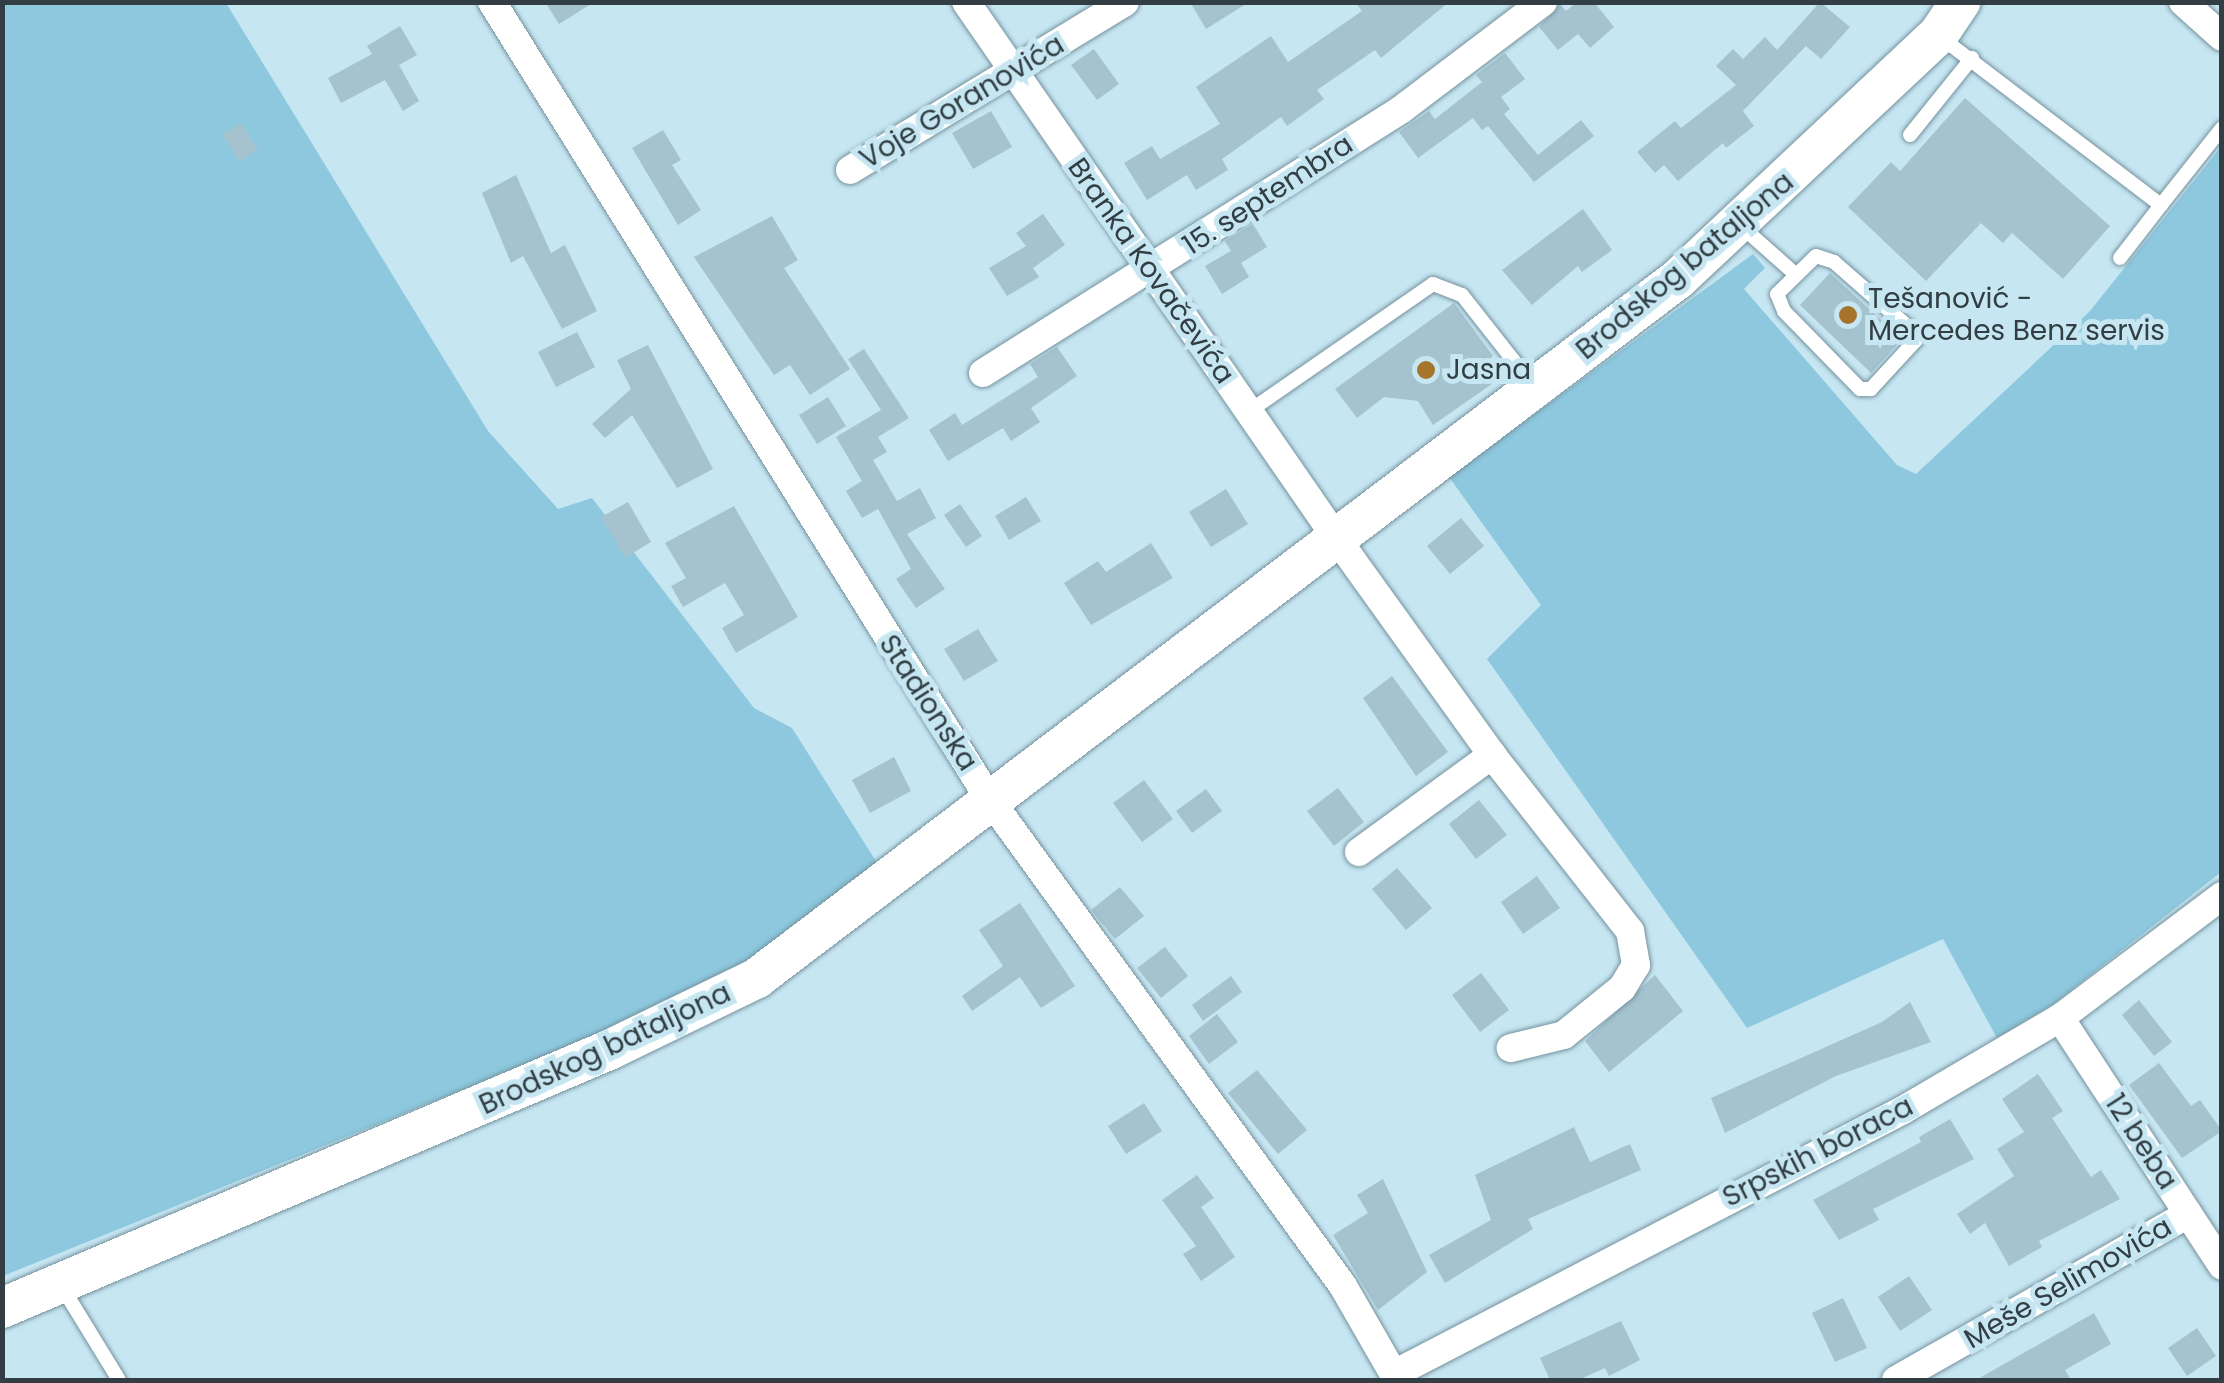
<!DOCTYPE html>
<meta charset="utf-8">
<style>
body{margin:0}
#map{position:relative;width:2224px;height:1383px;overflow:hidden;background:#c6e6f2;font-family:Poppins,sans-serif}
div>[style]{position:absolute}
.green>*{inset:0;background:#8dc8de}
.building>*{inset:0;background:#a4c3cf}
.roads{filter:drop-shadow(0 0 2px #75929d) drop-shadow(0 0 2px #75929d)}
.lane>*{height:14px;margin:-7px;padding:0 7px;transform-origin:7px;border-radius:7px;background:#fff}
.street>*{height:28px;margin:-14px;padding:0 14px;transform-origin:14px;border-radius:14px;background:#fff}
.secondary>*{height:40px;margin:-20px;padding:0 20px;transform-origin:20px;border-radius:20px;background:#fff}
.dots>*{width:28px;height:28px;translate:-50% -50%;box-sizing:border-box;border:5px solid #c6e6f2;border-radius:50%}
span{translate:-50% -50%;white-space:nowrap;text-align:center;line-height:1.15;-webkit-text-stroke:10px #c6e6f2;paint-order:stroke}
.street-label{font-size:28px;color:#323e43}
.poi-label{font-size:28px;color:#323e43}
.left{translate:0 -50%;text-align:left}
.frame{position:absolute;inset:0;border:5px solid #323e43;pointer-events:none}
</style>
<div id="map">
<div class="green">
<i style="clip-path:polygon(3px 3px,226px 3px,488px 431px,558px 509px,592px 498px,754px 708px,792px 728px,879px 866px,718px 986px,3px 1276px)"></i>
<i style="clip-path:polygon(2221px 147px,2221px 872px,2055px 1003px,1997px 1038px,1943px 939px,1747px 1028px,1487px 659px,1541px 605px,1449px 477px,1753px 254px,1765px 268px,1744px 289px,1897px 465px,1916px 474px,2090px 311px)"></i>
</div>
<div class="building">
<i style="clip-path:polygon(545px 2px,594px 2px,559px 24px)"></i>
<i style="clip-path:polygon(1190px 2px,1249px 2px,1206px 29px)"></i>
<i style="clip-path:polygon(1355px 2px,1449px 2px,1381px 58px,1375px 50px,1317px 90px,1324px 99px,1287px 126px,1281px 117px,1222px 159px,1228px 170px,1196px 190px,1187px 175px,1147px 200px,1124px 163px,1152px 146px,1160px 159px,1220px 124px,1196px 87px,1271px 36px,1288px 62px,1362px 11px)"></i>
<i style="clip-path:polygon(1577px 2px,1594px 2px,1614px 27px,1590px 48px,1578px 34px,1558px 50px,1539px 27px,1560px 4px,1566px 11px)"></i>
<i style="clip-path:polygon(1820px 2px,1850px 27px,1821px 59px,1806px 46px,1743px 111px,1754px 126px,1726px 148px,1723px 143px,1678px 181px,1664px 165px,1655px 173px,1637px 152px,1675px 121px,1681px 128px,1736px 85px,1716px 66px,1733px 49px,1743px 59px,1765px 37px,1777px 50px)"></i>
<i style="clip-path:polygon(400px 26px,417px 55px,399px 65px,419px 101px,403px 111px,385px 80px,341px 103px,328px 78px,372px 54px,367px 46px)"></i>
<i style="clip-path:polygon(1094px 49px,1119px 84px,1097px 100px,1071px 65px)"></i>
<i style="clip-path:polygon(1505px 53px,1525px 79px,1501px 97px,1510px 109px,1504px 114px,1538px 155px,1581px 120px,1594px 136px,1534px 182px,1488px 126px,1482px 130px,1473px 118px,1418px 158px,1399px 132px,1429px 111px,1435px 119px,1482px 82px,1476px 75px)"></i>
<i style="clip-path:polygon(1965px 98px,2110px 226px,2063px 279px,2012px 233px,2003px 243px,1981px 223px,1926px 281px,1848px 207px,1891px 162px,1900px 171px)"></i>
<i style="clip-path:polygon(991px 111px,1012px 147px,973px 169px,952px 133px)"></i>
<i style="clip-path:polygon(241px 123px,258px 150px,239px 162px,222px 134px)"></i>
<i style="clip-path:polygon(663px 130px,681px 160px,672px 165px,701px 210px,678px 225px,632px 148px)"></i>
<i style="clip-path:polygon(516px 175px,551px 253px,565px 245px,597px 311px,562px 329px,523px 256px,511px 263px,482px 193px)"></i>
<i style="clip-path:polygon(1583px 209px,1612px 250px,1582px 272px,1578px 266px,1532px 305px,1502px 270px)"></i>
<i style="clip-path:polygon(1043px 214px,1065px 245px,1033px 268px,1039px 277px,1007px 296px,989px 268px,1026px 246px,1016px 233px)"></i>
<i style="clip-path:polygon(772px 216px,798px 260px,784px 268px,850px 369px,810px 395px,790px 365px,774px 375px,694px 257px)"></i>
<i style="clip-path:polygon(1253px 224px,1267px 247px,1241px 263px,1249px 277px,1222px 294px,1205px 266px,1231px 251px,1225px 241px)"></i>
<i style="clip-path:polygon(1830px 273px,1902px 339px,1871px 373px,1800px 305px)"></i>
<i style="clip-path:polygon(1454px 303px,1493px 356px,1487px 362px,1499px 379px,1433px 425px,1418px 401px,1384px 397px,1357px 418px,1335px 389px)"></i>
<i style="clip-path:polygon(577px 332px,595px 367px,556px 387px,538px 352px)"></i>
<i style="clip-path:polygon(648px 345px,713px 469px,677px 488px,632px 415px,605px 438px,592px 424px,631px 389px,617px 360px)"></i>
<i style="clip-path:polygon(1057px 347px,1077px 376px,1031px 408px,1040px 422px,1011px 441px,1003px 428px,948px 461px,929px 430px,955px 413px,962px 425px,1038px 377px,1030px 364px)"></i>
<i style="clip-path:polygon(864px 349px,909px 418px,878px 437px,887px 452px,873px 460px,897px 501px,920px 488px,936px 518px,907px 534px,945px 589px,916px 608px,896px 579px,911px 569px,878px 509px,862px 518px,846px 491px,862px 481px,836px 437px,881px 410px,848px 359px)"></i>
<i style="clip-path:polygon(828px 397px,846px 426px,817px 444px,799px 415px)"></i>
<i style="clip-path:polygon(1226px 489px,1248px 524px,1211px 547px,1189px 512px)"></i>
<i style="clip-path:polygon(1026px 497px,1041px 521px,1009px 540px,995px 516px)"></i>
<i style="clip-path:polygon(628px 502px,651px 542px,625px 558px,601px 517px)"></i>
<i style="clip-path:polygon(960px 504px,982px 536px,966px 547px,944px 515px)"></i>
<i style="clip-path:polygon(734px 506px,798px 617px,736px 653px,722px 628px,744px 615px,725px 583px,683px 607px,671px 586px,686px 578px,665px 543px)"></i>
<i style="clip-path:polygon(1461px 518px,1484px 546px,1450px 574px,1427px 546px)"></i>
<i style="clip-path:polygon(1151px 543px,1173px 578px,1091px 625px,1064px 583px,1098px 561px,1106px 572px)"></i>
<i style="clip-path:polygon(978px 629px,998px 661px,964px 681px,944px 649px)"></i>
<i style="clip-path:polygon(1392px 676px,1448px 752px,1416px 776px,1363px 698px)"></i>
<i style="clip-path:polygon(894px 757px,911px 791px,870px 813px,852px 780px)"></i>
<i style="clip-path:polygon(1144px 780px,1173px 819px,1142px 842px,1113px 803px)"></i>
<i style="clip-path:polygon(1338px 788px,1364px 822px,1334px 846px,1307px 811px)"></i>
<i style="clip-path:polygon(1206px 789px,1222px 811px,1192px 833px,1176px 811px)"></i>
<i style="clip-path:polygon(1479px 800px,1507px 835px,1476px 859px,1449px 824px)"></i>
<i style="clip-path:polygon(1397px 868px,1432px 908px,1406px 930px,1372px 889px)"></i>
<i style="clip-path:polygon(1537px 876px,1560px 908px,1523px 934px,1501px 902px)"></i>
<i style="clip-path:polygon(1120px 887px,1144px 916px,1115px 939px,1091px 910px)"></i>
<i style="clip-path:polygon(1020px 903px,1075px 986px,1041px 1008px,1020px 977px,972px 1011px,962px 996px,1003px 966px,979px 930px)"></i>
<i style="clip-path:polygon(1165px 947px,1188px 976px,1161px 998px,1137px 968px)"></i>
<i style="clip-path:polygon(1481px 973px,1509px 1010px,1480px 1032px,1452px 995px)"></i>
<i style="clip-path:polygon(1655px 975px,1683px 1011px,1609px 1072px,1585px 1041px)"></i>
<i style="clip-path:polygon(1231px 976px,1242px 992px,1203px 1021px,1192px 1005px)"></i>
<i style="clip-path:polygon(2139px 1000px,2172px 1042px,2154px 1056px,2122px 1015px)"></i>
<i style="clip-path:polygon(1910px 1002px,1931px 1042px,1836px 1076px,1725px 1133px,1711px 1098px,1882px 1022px)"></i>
<i style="clip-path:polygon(1217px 1014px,1238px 1042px,1209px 1064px,1189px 1036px)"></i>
<i style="clip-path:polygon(2159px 1063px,2191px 1106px,2200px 1100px,2222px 1131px,2182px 1158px,2129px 1085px)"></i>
<i style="clip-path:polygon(1257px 1070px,1307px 1130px,1278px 1154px,1228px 1093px)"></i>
<i style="clip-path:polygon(2038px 1074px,2063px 1111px,2052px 1118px,2091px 1177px,2101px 1170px,2120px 1199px,2039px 1241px,2042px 1247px,2009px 1266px,1985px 1223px,1970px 1234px,1957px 1214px,2014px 1176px,1997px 1149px,2024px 1132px,2002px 1099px)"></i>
<i style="clip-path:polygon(1144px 1103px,1162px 1131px,1126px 1154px,1108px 1126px)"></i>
<i style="clip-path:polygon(1950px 1119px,1974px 1159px,1873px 1209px,1879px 1220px,1839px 1240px,1813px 1200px,1921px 1142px,1919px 1137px)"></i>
<i style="clip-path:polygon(1574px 1127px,1590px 1162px,1630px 1144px,1641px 1170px,1528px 1219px,1533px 1229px,1445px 1283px,1429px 1255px,1491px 1220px,1475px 1175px)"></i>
<i style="clip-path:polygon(1197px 1175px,1214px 1198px,1201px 1207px,1235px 1257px,1201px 1281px,1183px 1254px,1196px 1246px,1162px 1200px)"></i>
<i style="clip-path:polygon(1383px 1179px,1427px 1272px,1378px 1310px,1333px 1235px,1368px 1213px,1357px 1195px)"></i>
<i style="clip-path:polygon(1909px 1276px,1932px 1310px,1900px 1331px,1878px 1297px)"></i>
<i style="clip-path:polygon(1843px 1298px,1867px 1348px,1835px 1362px,1812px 1313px)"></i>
<i style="clip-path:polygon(2094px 1313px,2111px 1344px,2065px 1370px,2071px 1380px,1976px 1380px)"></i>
<i style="clip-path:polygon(1621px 1321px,1640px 1360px,1609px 1376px,1605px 1368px,1578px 1380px,1550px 1380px,1540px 1358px)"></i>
<i style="clip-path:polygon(2197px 1328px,2216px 1356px,2187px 1376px,2168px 1348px)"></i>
</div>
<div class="roads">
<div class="lane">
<i style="left:1939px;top:36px;width:279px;rotate:37.3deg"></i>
<i style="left:2161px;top:205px;width:98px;rotate:-51.6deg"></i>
<i style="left:1910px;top:135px;width:99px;rotate:-51.2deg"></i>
<i style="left:1741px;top:226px;width:72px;rotate:41.6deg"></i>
<i style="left:1816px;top:256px;width:19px;rotate:18deg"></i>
<i style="left:1834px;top:262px;width:108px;rotate:41.2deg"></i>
<i style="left:1915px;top:333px;width:7px;rotate:82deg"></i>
<i style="left:1916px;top:340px;width:67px;rotate:132.6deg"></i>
<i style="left:1871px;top:389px;width:11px;rotate:180deg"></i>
<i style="left:1860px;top:389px;width:109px;rotate:-134.3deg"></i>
<i style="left:1784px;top:311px;width:18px;rotate:-112deg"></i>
<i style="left:1777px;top:294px;width:54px;rotate:-44.3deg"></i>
<i style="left:2120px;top:258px;width:67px;rotate:-52.3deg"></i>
<i style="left:1248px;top:412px;width:225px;rotate:-34.7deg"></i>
<i style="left:1433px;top:284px;width:31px;rotate:21deg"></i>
<i style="left:1462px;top:295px;width:113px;rotate:51.8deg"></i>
<i style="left:62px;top:1287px;width:109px;rotate:58.5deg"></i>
</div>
<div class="street">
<i style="left:492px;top:2px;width:937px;rotate:58.04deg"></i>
<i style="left:988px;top:797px;width:604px;rotate:54.02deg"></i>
<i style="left:1343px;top:1286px;width:108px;rotate:60.1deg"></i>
<i style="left:966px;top:2px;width:653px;rotate:55.36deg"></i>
<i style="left:1337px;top:539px;width:266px;rotate:54.3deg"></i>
<i style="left:1492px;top:755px;width:224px;rotate:51.9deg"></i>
<i style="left:1630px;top:931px;width:35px;rotate:80deg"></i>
<i style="left:1636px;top:965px;width:27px;rotate:121deg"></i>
<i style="left:1622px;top:988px;width:75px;rotate:141deg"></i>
<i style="left:1564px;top:1035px;width:55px;rotate:166.2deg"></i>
<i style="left:2183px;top:2px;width:52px;rotate:41.9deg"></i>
<i style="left:850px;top:170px;width:322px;rotate:-31.4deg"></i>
<i style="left:983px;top:373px;width:495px;rotate:-32.2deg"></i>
<i style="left:1402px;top:109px;width:177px;rotate:-37.2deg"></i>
<i style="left:1359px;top:852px;width:165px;rotate:-36.1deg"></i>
<i style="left:2060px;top:1018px;width:296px;rotate:56.8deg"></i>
<i style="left:1394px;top:1374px;width:573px;rotate:-27.41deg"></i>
<i style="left:1903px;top:1110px;width:182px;rotate:-30.4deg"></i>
<i style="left:2060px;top:1018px;width:203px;rotate:-37deg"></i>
<i style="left:1896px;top:1380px;width:336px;rotate:-29.6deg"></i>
</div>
<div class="secondary">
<i style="left:2px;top:1308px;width:660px;rotate:-23.03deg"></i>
<i style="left:609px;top:1050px;width:165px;rotate:-25.9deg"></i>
<i style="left:757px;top:978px;width:1156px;rotate:-37.2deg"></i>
<i style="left:1678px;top:279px;width:357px;rotate:-43.2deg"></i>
<i style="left:1938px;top:35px;width:40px;rotate:-56deg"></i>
</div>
</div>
<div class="dots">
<i style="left:1848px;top:315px;background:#a6742b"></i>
<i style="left:1426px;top:370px;background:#a6742b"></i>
</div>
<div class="street-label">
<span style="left:962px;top:102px;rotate:-31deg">Voje Goranovića</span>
<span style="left:1268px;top:195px;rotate:-33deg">15. septembra</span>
<span style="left:1685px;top:266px;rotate:-40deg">Brodskog bataljona</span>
<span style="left:1151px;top:271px;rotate:55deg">Branka Kovačevića</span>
<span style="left:928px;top:703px;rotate:57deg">Stadionska</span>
<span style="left:605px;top:1049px;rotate:-25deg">Brodskog bataljona</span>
<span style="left:2141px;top:1142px;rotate:57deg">12 beba</span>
<span style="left:1818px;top:1152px;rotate:-27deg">Srpskih boraca</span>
<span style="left:2068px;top:1283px;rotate:-30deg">Meše Selimovića</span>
</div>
<div class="poi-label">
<span class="left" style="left:1868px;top:315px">Tešanović -<br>Mercedes Benz servis</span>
<span class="left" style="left:1446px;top:370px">Jasna</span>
</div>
<div class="frame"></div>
</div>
